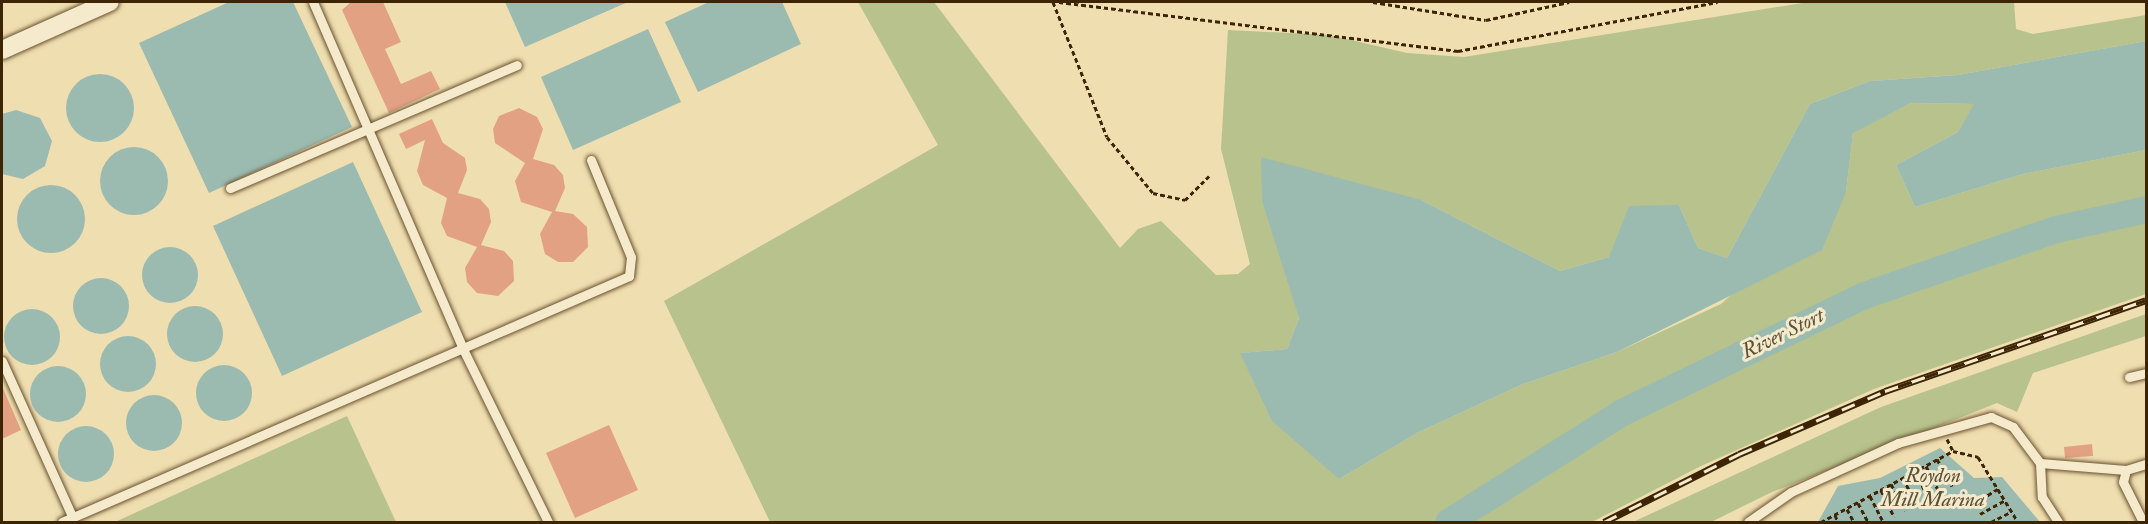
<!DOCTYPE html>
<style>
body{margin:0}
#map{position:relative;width:2148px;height:524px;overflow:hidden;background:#efdeb0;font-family:"IM FELL Double Pica",serif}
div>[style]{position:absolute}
.green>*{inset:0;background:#b7c28d}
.water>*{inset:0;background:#9bbbb1}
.round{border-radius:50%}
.river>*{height:27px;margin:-13.5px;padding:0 13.5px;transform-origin:13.5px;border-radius:13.5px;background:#9bbbb1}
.building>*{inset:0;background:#e3a183}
.path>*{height:3px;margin-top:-1.5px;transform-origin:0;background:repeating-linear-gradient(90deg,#3d2404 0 4.5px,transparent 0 7.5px)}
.roads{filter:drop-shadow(0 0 2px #6a522f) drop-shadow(0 0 2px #6a522f)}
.service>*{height:9px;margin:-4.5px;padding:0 4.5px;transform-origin:4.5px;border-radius:4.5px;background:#f5eacc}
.minor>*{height:18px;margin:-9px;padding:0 9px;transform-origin:9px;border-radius:9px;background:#f5eacc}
.rail>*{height:7px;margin-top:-3.5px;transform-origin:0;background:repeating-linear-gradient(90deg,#f5eacc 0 14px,#3d2404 0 28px);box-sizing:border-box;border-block:2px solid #3d2404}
span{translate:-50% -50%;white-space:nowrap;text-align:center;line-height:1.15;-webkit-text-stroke:6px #f5eacc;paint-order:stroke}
.water-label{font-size:21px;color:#595138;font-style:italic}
.frame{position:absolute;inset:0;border:3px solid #3d2404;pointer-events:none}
</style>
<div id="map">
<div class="green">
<i style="clip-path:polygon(858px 2px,934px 2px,1120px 248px,1138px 229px,1161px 221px,1216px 275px,1238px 274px,1250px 264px,1221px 149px,1228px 30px,1329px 35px,1407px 53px,1464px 57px,1809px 2px,2014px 2px,2016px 29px,2033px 34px,2146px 15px,2146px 41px,1958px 75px,1870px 81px,1810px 104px,1727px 258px,1698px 248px,1679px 205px,1609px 257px,1560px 271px,1421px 200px,1287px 275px,1299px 318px,1287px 349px,1241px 353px,1339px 479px,1419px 432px,1523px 384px,1617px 352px,1721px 304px,1846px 192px,1853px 132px,1911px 103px,1975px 104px,1958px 132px,1896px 165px,1915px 207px,2023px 174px,2146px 150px,2146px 294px,1874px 389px,1701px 466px,1592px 522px,770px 522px,664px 301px,938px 145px)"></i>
<i style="clip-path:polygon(2146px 314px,2146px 336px,2033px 373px,2017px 412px,1997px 403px,1772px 492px,1711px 522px,1633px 522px,1881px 407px)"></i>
<i style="clip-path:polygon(347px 416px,396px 522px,115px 522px)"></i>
</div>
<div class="water">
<i style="clip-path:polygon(229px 2px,293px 2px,352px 127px,209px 193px,139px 43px)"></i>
<i style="clip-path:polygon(505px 2px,628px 2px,525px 47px)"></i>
<i style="clip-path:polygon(709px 2px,782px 2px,801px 44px,698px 92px,665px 22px)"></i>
<i style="clip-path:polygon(648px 29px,681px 102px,573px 150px,541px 77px)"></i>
<i style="clip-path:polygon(2146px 41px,2146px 150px,2023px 174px,1915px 207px,1896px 165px,1958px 132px,1974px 104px,1911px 103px,1853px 133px,1846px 192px,1822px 250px,1617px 352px,1523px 384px,1419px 432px,1339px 479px,1272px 421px,1240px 353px,1287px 349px,1299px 318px,1262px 201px,1261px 157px,1421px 200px,1560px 271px,1609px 257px,1629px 206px,1679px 205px,1698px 248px,1727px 258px,1810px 104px,1870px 81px,1958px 75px)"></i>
<i class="round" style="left:66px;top:74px;width:68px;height:68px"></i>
<i style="clip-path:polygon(16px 110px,40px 118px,52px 141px,45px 166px,23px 179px,2px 174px,2px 114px)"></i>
<i class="round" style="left:100px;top:147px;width:68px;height:68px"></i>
<i style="clip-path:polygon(353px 162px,422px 312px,282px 376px,213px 226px)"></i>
<i class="round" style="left:17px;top:185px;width:68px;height:68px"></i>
<i class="round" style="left:142px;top:247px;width:56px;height:56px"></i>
<i class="round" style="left:73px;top:278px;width:56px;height:56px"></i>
<i class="round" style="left:167px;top:306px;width:56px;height:56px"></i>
<i class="round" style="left:4px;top:309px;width:56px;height:56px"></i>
<i class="round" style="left:100px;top:336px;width:56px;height:56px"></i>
<i class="round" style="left:196px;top:365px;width:56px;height:56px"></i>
<i class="round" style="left:30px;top:366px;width:56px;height:56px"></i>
<i class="round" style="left:126px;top:395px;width:56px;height:56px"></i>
<i class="round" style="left:58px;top:426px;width:56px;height:56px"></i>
<i style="clip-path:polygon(1940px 448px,1974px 478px,2002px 477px,2040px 522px,1818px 522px,1838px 486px,1880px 478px)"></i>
</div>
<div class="river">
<i style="left:1448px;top:522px;width:206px;rotate:-32.3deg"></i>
<i style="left:1622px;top:412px;width:269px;rotate:-25.8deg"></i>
<i style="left:1864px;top:295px;width:203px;rotate:-19deg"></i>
<i style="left:2056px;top:229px;width:92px;rotate:-12.5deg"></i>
</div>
<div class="building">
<i style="clip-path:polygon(351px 2px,383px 2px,401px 42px,385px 49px,401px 84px,431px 71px,440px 89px,389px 113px,342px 10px)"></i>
<i style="clip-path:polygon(519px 108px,537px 117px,543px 129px,533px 159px,554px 165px,563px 175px,565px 188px,555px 211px,573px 214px,587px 227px,588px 247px,573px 262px,558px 262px,545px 254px,540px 234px,552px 212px,521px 202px,515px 181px,525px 163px,495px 143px,493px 129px,499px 116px)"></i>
<i style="clip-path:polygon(432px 119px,443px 143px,465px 158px,467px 170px,458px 193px,480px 199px,489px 209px,491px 222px,481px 245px,504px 251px,513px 261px,514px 281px,498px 296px,477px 293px,467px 282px,465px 268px,477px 247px,447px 236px,441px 223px,447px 198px,423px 185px,417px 171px,425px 140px,406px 149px,399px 134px)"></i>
<i style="clip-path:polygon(2px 386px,21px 430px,2px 439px)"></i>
<i style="clip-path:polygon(609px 425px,638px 490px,575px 518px,546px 453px)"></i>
<i style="clip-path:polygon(2092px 444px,2093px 456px,2065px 458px,2064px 447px)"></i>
</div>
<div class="path">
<i style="left:1053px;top:2px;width:145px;rotate:68.2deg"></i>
<i style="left:1107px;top:137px;width:72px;rotate:50.6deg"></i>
<i style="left:1153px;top:193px;width:33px;rotate:12deg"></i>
<i style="left:1185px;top:200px;width:34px;rotate:-45deg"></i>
<i style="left:1059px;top:2px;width:402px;rotate:7deg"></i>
<i style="left:1458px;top:51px;width:264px;rotate:-10.7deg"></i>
<i style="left:1373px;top:2px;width:114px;rotate:9.1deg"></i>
<i style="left:1486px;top:20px;width:85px;rotate:-12.2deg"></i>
<i style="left:1947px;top:439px;width:13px;rotate:63deg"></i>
<i style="left:1937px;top:459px;width:31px;rotate:61deg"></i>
<i style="left:1926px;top:466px;width:30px;rotate:63deg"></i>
<i style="left:1915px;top:472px;width:30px;rotate:62deg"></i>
<i style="left:1903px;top:478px;width:29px;rotate:63deg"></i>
<i style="left:1891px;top:484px;width:30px;rotate:62deg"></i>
<i style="left:1881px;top:490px;width:30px;rotate:64deg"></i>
<i style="left:1870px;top:496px;width:29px;rotate:63deg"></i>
<i style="left:1858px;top:503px;width:21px;rotate:62deg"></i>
<i style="left:1975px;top:503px;width:28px;rotate:-32deg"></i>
<i style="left:1847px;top:509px;width:15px;rotate:62deg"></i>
<i style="left:1980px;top:514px;width:29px;rotate:-29deg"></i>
<i style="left:1835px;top:515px;width:8px;rotate:67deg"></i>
<i style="left:1821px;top:522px;width:150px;rotate:-28.3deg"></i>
<i style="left:1953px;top:451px;width:26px;rotate:13deg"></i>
<i style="left:1978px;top:457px;width:76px;rotate:58.4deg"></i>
<i style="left:1991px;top:522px;width:22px;rotate:-27deg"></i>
</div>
<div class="roads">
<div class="service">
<i style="left:313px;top:2px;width:378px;rotate:66.6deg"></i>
<i style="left:463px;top:349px;width:193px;rotate:63.8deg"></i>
<i style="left:230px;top:188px;width:312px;rotate:-23.2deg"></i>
<i style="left:2px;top:361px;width:172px;rotate:65.7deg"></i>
<i style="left:2129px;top:377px;width:17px;rotate:-13deg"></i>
<i style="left:2040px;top:463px;width:86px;rotate:4.7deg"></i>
<i style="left:2126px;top:470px;width:21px;rotate:-17deg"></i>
<i style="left:2126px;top:470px;width:12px;rotate:104deg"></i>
<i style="left:2123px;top:482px;width:45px;rotate:63.4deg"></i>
<i style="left:62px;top:522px;width:618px;rotate:-23.45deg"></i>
<i style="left:629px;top:276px;width:19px;rotate:-84deg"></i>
<i style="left:631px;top:257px;width:105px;rotate:-112.4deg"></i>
<i style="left:1748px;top:522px;width:52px;rotate:-34.9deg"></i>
<i style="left:1791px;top:492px;width:118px;rotate:-24.6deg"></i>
<i style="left:1898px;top:443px;width:97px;rotate:-15.6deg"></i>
<i style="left:1991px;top:417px;width:24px;rotate:24deg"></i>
<i style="left:2013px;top:427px;width:45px;rotate:53.1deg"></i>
<i style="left:2040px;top:463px;width:34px;rotate:87deg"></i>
<i style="left:2042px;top:497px;width:30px;rotate:57deg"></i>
</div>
<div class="minor">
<i style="left:2px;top:50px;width:118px;rotate:-24deg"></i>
</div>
</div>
<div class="rail">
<i style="left:1604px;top:522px;width:151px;rotate:-26.7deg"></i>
<i style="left:1739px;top:454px;width:159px;rotate:-23.3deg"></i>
<i style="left:1885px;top:391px;width:276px;rotate:-19.2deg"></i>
</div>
<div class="water-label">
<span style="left:1783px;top:334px;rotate:-26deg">River Stort</span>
<span style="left:1933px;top:488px">Roydon<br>Mill Marina</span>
</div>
<div class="frame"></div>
</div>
